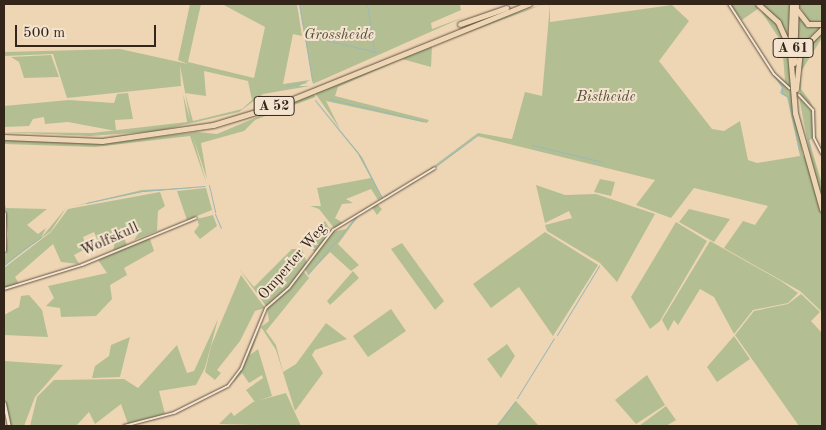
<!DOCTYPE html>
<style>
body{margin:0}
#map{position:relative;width:826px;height:430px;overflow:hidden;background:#eed6b5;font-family:"Old Standard TT",serif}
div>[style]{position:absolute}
.green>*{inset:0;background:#b3bf92}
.stream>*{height:1px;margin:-0.5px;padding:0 0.5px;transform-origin:0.5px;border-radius:0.5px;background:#9cb7b7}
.roads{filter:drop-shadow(0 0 1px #625141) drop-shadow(0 0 1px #625141)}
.minor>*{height:2px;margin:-1px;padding:0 1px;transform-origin:1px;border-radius:1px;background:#f4e4cf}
.secondary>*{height:3px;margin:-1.5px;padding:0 1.5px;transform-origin:1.5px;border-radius:1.5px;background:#f4e4cf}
.motorway>*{height:5px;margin:-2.5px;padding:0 2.5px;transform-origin:2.5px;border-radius:2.5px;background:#eed6b5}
span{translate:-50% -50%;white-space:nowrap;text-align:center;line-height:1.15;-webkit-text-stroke:4px #f4e4cf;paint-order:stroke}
.shield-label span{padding:1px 4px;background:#f4e4cf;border:1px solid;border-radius:4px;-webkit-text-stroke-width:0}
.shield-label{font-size:14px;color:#33251a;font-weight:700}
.park-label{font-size:15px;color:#534c38;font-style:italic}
.street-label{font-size:15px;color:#33251a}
.frame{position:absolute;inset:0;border:5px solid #33251a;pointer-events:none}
.scale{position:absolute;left:15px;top:25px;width:141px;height:22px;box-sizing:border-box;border:2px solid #33251a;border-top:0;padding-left:6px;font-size:15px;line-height:18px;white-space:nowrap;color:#33251a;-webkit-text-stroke:4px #f4e4cf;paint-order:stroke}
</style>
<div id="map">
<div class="green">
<i style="clip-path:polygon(evenodd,190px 4px,201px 4px,188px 62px,254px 78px,265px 27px,222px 4px,297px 4px,302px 36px,293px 34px,283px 84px,310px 80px,299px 86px,310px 86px,263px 94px,239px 112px,158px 131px,90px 136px,4px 132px,92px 133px,187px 122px,183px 94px,190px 120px,180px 65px,181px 86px,67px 98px,53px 54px,4px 56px,4px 52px,120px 49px,188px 64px,178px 60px,190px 4px,204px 71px,248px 81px,252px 100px,242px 109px,193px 121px,185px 93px,206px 96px,204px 71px)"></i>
<i style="clip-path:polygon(299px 4px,460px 4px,461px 10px,431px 23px,432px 29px,464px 17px,313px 84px)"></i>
<i style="clip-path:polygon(544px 4px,432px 46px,431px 67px,402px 59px,338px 87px,335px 96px,429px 120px,427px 123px,326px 101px,340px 129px,315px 93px,448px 35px)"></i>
<i style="clip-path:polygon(550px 4px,550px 22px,672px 5px,689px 21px,659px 61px,712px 129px,724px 131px,740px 121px,748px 160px,757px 163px,800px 156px,787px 97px,780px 93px,782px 87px,769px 70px,785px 81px,782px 43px,759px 8px,742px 20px,730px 4px,754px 4px,765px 12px,776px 23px,785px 41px,803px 156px,810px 155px,799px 97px,813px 113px,814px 138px,809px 140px,822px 184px,822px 312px,800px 291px,724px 248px,743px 221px,755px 225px,768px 206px,694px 188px,671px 218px,636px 205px,655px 180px,477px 136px,412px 184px,383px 196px,411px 183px,478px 133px,512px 139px,525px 92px,542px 96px)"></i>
<i style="clip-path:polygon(759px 4px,790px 4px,788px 39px,786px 34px)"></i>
<i style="clip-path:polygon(798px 4px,822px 4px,822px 22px,810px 23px)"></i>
<i style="clip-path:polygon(797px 12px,802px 21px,822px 27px,803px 43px,796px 60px)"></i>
<i style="clip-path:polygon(822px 30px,822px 38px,800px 73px,801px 89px,810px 101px,815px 113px,800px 94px,800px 54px)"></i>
<i style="clip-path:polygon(51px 55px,59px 77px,24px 78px,19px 62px,11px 57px)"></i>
<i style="clip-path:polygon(128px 93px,133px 119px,115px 120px,116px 131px,68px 122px,45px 124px,44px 117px,33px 119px,29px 126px,4px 127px,4px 106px,69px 100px,114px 103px,117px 94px)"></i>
<i style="clip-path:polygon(314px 93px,315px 97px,255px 120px,244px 131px,201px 143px,207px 179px,193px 137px,207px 185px,190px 136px,95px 147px,4px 144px,4px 140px,101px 144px,197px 132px,217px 134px)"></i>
<i style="clip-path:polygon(313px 99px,362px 157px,382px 197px,378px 200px,371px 189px,346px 199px,353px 203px,342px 204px,335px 218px,345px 224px,334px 228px,319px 209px,310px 206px,321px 206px,317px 188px,371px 178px,358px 154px)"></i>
<i style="clip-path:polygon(600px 179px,615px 182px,611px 196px,594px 192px)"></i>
<i style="clip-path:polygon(536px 185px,565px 195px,596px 194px,655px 214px,617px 282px,600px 263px,547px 231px,545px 225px,572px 218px,569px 211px,545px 223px)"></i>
<i style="clip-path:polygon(206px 187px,142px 192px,70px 207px,142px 190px)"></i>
<i style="clip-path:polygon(206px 188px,212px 210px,187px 220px,177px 191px)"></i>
<i style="clip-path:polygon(160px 192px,165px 206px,158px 211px,157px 231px,134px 240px,140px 231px,120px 228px,127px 245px,113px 253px,115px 240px,106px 238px,102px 251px,94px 232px,83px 237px,87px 248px,74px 255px,79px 264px,61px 262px,53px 244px,15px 277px,19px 284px,4px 288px,4px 268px,51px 232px,68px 209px)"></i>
<i style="clip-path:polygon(4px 202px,6px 208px,47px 209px,27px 225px,38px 234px,46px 228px,41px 238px,66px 208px,51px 231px,4px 266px,8px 234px)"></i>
<i style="clip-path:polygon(376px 203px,382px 209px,377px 215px,371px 206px,362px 211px,338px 244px,359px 265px,351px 271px,330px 252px,308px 275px,305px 269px,333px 232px,346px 229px,362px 210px)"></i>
<i style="clip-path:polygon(689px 209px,730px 219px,714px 242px,679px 222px)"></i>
<i style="clip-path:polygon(213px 215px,217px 226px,200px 239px,194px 232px,199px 225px,197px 219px)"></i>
<i style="clip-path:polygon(325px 221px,331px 231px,320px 247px,288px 287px,266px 306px,239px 269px,254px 287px,292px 249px,302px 249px,307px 263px,315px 254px,307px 237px)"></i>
<i style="clip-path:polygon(676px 222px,707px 241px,660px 321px,650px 329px,631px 297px)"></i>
<i style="clip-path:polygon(545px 232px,598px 265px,553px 336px,519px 287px,491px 308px,473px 284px)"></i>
<i style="clip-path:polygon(149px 236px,154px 251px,124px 268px,127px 275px,110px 285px,112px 299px,96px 316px,61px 317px,60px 308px,46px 306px,54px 298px,48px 286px,107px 273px,98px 260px)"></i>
<i style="clip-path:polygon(710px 241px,781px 281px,798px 293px,788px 303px,753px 310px,734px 334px,714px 297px,700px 289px,678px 325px,674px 320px,668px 331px,662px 320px)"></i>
<i style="clip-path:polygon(402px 243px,444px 301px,435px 310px,391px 249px)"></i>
<i style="clip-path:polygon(353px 271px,359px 278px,330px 305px,327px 301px)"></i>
<i style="clip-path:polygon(304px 272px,309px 278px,266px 331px,276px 345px,283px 372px,296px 364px,326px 323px,347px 339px,315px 350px,312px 355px,323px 373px,295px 411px,276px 350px,261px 327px,269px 321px,267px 308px)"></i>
<i style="clip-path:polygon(241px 275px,265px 308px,255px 311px,240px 341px,217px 370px,221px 373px,215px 380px,205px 372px,211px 346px)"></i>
<i style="clip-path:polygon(801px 294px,820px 312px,811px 321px,822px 333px,822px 426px,799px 426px,735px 335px,754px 311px,788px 304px)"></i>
<i style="clip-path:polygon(29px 295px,42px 310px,48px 337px,4px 335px,4px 315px,19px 307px,21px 296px)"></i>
<i style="clip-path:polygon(391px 309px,406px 331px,368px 357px,353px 336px)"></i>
<i style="clip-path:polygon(218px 319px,205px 368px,196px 385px,159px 391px,165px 414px,173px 412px,128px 424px,121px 404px,95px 424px,89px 412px,76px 426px,30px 426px,37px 397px,54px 380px,124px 379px,138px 388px,177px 345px,187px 373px,194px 371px)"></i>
<i style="clip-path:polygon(260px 329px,250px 355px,258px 349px,272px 396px,255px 402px,246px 390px,263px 378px,262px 375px,249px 383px,242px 373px,233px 383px)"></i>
<i style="clip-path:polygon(734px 336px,750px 359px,717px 382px,707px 367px)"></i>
<i style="clip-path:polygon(130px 337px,120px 377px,92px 378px,95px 366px,109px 356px,111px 345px)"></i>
<i style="clip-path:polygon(507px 344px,515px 356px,501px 378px,487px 359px)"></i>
<i style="clip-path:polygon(4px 361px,63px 365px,35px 397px,24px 426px,10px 426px,4px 398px)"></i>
<i style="clip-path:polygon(647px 375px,665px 405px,636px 424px,615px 400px)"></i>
<i style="clip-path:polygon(286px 393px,301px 426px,219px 424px,231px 412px,234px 416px,253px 402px)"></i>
<i style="clip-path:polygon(516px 401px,539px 426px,496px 426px)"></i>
<i style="clip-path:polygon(666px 406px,676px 420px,666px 426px,639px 426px)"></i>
</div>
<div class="stream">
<i style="left:299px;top:4px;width:29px;rotate:80deg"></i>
<i style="left:367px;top:4px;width:48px;rotate:81.5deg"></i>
<i style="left:304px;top:35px;width:74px;rotate:13.3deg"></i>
<i style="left:305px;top:37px;width:44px;rotate:80.8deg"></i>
<i style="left:758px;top:51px;width:43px;rotate:56.3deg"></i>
<i style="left:782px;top:87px;width:7px;rotate:90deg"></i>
<i style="left:286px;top:86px;width:20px;rotate:-11deg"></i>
<i style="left:783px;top:94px;width:6px;rotate:31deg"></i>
<i style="left:788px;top:97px;width:54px;rotate:78.3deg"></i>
<i style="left:329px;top:99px;width:97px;rotate:13.2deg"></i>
<i style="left:315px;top:100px;width:68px;rotate:50.9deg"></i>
<i style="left:358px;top:153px;width:51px;rotate:61.9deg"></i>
<i style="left:808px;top:138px;width:9px;rotate:77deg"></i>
<i style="left:532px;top:145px;width:73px;rotate:13.5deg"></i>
<i style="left:429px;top:171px;width:62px;rotate:-36.5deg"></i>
<i style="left:209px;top:185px;width:28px;rotate:77deg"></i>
<i style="left:385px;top:196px;width:10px;rotate:-24deg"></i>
<i style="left:86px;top:203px;width:57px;rotate:-12.1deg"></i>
<i style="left:142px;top:191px;width:63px;rotate:-4.5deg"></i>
<i style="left:359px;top:213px;width:16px;rotate:-30deg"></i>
<i style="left:215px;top:214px;width:15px;rotate:67deg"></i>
<i style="left:22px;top:250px;width:23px;rotate:-34deg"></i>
<i style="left:4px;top:265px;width:21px;rotate:-39deg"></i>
<i style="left:308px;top:274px;width:76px;rotate:-49.8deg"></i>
<i style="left:557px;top:335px;width:81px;rotate:-58.7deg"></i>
<i style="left:517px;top:398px;width:70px;rotate:-58.3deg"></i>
<i style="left:497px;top:426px;width:31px;rotate:-54deg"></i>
</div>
<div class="roads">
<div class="minor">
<i style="left:729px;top:4px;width:83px;rotate:57.3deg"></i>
<i style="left:774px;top:74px;width:21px;rotate:43deg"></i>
<i style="left:799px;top:95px;width:21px;rotate:47deg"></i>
<i style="left:813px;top:110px;width:28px;rotate:88deg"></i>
<i style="left:814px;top:138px;width:18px;rotate:63deg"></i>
<i style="left:4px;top:289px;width:82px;rotate:-17.1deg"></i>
<i style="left:82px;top:265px;width:123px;rotate:-22.4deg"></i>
<i style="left:124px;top:426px;width:52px;rotate:-14.6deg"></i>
<i style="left:174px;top:413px;width:60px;rotate:-26.6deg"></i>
<i style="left:228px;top:386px;width:21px;rotate:-53deg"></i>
<i style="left:241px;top:369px;width:66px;rotate:-67.7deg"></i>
<i style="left:266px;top:308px;width:30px;rotate:-41deg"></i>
<i style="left:289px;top:288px;width:73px;rotate:-52.8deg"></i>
<i style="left:333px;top:230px;width:119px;rotate:-31.3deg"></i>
</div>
<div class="secondary">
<i style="left:4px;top:213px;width:37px;rotate:90deg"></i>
<i style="left:4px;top:403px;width:24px;rotate:78deg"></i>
</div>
<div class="motorway">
<i style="left:758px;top:4px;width:27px;rotate:42deg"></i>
<i style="left:778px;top:22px;width:24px;rotate:66deg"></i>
<i style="left:792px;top:4px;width:48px;rotate:92.4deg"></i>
<i style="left:790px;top:52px;width:61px;rotate:85.3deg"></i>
<i style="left:795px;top:113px;width:100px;rotate:74.3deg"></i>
<i style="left:797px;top:10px;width:18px;rotate:52deg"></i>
<i style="left:808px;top:24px;width:14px"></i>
<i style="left:460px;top:24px;width:49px;rotate:-19.2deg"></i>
<i style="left:794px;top:63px;width:59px;rotate:-88.1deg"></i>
<i style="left:796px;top:89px;width:38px;rotate:-84deg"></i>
<i style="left:800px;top:51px;width:31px;rotate:-45deg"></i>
<i style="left:4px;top:137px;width:98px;rotate:2.3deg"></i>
<i style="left:102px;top:141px;width:112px;rotate:-8.2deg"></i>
<i style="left:213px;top:125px;width:66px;rotate:-16.8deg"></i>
<i style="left:276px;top:106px;width:273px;rotate:-22deg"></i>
</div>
</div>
<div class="shield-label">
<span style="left:793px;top:48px">A 61</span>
<span style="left:274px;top:106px">A 52</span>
</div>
<div class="park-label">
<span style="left:339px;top:36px">Grossheide</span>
<span style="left:606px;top:98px">Bistheide</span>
</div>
<div class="street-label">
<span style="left:110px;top:240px;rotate:-24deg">Wolfskull</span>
<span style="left:293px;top:262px;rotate:-49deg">Omperter Weg</span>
</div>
<div class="frame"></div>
<div class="scale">500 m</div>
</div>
